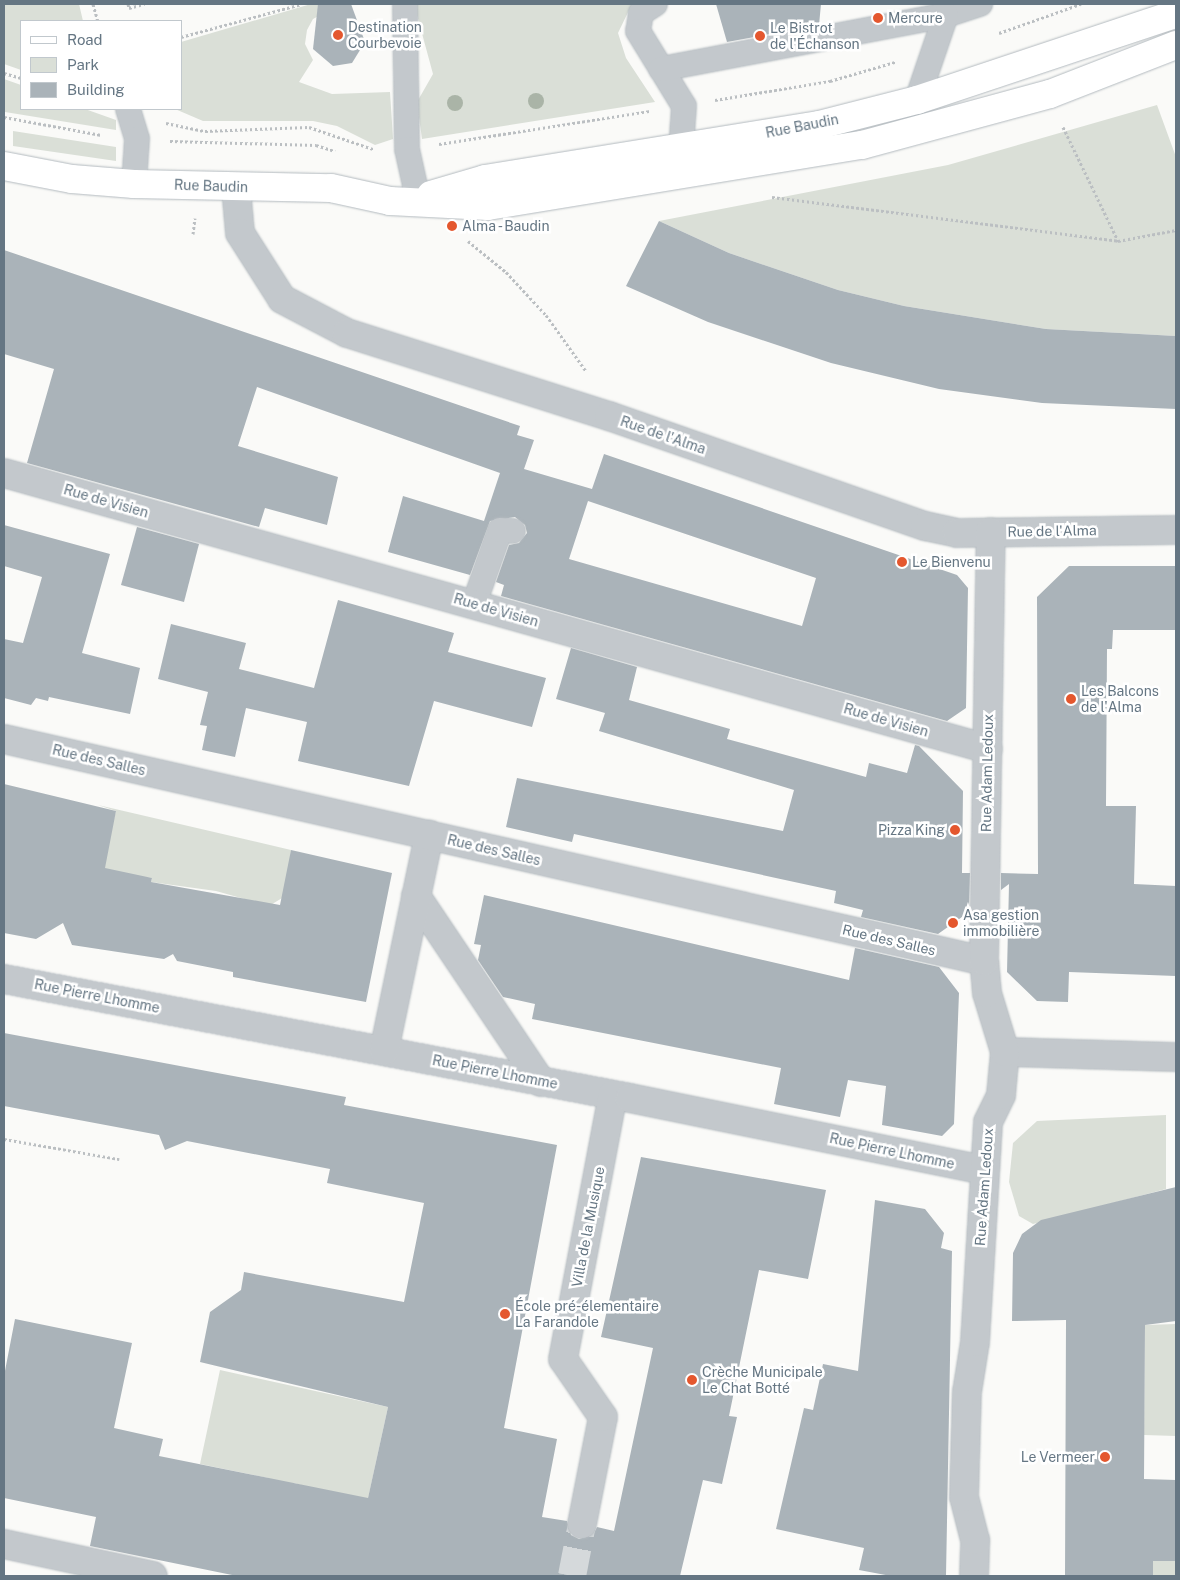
<!DOCTYPE html>
<meta charset="utf-8">
<style>
body{margin:0}
#map{position:relative;width:1180px;height:1580px;overflow:hidden;background:#fafaf8;font-family:"Public Sans",sans-serif}
div>[style]{position:absolute}
.green>*{inset:0;background:#dadfd7}
.building>*{inset:0;background:#aab3b9}
.pedestrian-tunnel>*{height:28px;margin-top:-14px;transform-origin:0;background:repeating-linear-gradient(90deg,#d5d9db 0 28px,transparent 0 42px)}
.path>*{height:3px;margin-top:-1.5px;transform-origin:0;background:repeating-linear-gradient(90deg,#bbbfc2 0 2.5px,transparent 0 5px)}
.roads{filter:drop-shadow(0 0 1px #b3babf) drop-shadow(0 0 1px #b3babf)}
.service>*{height:24px;margin:-12px;padding:0 12px;transform-origin:12px;border-radius:12px;background:#c3c8cc}
.pedestrian>*{height:28px;margin:-14px;padding:0 14px;transform-origin:14px;border-radius:14px;background:#c3c8cc}
.minor>*{height:28px;margin:-14px;padding:0 14px;transform-origin:14px;border-radius:14px;background:#c3c8cc}
.secondary>*{height:28px;margin:-14px;padding:0 14px;transform-origin:14px;border-radius:14px;background:#fff}
.trees>*{width:16px;height:16px;margin:-8px;border-radius:50%;background:#aab4a7}
.dots>*{width:14px;height:14px;translate:-50% -50%;box-sizing:border-box;border:2px solid #fff;border-radius:50%}
span{translate:-50% -50%;white-space:nowrap;text-align:center;line-height:1.15;-webkit-text-stroke:5px #fff;paint-order:stroke}
.poi-label{font-size:14px;color:#657683}
.left{translate:0 -50%;text-align:left}
.right{translate:-100% -50%;text-align:right}
.street-label{font-size:14px;color:#657683}
.frame{position:absolute;inset:0;border:5px solid #657683;pointer-events:none}
.legend{position:absolute;left:20px;top:20px;width:162px;height:90px;box-sizing:border-box;background:#fff;border:1px solid #c1c8cd;margin:0;padding:6px 9px;list-style:none;font-size:15px;color:#657683}
.legend li{display:flex;align-items:center;gap:10px;height:25px}
.legend b{width:25px;border:1px solid #c1c8cd}
</style>
<div id="map">
<div class="green">
<i style="clip-path:polygon(4px 4px,79px 4px,83px 21px,21px 21px,21px 70px,4px 64px)"></i>
<i style="clip-path:polygon(311px 4px,333px 4px,334px 8px,313px 19px,307px 30px,305px 44px,313px 60px,299px 82px,332px 94px,390px 92px,393px 139px,375px 145px,337px 126px,313px 121px,203px 121px,175px 109px,181px 109px,181px 42px)"></i>
<i style="clip-path:polygon(414px 4px,632px 4px,618px 33px,626px 58px,655px 102px,422px 139px,417px 102px,433px 74px)"></i>
<i style="clip-path:polygon(4px 79px,21px 85px,21px 109px,85px 109px,116px 120px,116px 130px,5px 112px)"></i>
<i style="clip-path:polygon(1157px 105px,1176px 157px,1176px 336px,1046px 329px,904px 306px,838px 290px,729px 253px,659px 221px,948px 165px)"></i>
<i style="clip-path:polygon(13px 131px,116px 147px,116px 161px,13px 146px)"></i>
<i style="clip-path:polygon(98px 805px,291px 850px,287px 895px,269px 906px,216px 891px,151px 882px,152px 878px,100px 873px,116px 811px)"></i>
<i style="clip-path:polygon(1166px 1115px,1166px 1189px,1033px 1224px,1019px 1216px,1009px 1182px,1013px 1143px,1037px 1121px)"></i>
<i style="clip-path:polygon(1176px 1324px,1176px 1436px,1144px 1435px,1145px 1325px)"></i>
<i style="clip-path:polygon(220px 1370px,388px 1407px,367px 1503px,294px 1483px,291px 1493px,268px 1478px,200px 1464px)"></i>
<i style="clip-path:polygon(1153px 1561px,1176px 1561px,1176px 1576px,1153px 1576px)"></i>
</div>
<div class="building">
<i style="clip-path:polygon(318px 4px,351px 4px,365px 42px,352px 63px,333px 66px,313px 49px)"></i>
<i style="clip-path:polygon(716px 4px,821px 4px,819px 25px,727px 42px)"></i>
<i style="clip-path:polygon(659px 221px,729px 253px,838px 290px,904px 306px,1046px 329px,1176px 336px,1176px 409px,1042px 403px,939px 389px,831px 363px,708px 322px,626px 286px)"></i>
<i style="clip-path:polygon(evenodd,4px 250px,520px 426px,517px 435px,534px 440px,524px 469px,592px 489px,604px 454px,957px 575px,968px 588px,966px 708px,947px 721px,501px 596px,504px 585px,496px 582px,509px 545px,519px 543px,527px 533px,525px 525px,515px 517px,490px 521px,470px 575px,388px 552px,403px 496px,484px 521px,500px 473px,257px 387px,238px 446px,338px 477px,327px 525px,265px 508px,259px 527px,27px 463px,54px 369px,4px 354px,4px 250px,588px 501px,816px 578px,802px 626px,569px 559px,588px 501px)"></i>
<i style="clip-path:polygon(4px 525px,110px 554px,82px 653px,140px 668px,130px 714px,49px 697px,48px 701px,36px 698px,31px 705px,4px 698px,4px 639px,23px 643px,42px 577px,4px 566px)"></i>
<i style="clip-path:polygon(137px 527px,199px 544px,184px 602px,121px 585px)"></i>
<i style="clip-path:polygon(1069px 566px,1176px 566px,1176px 630px,1113px 630px,1112px 649px,1107px 649px,1106px 806px,1136px 806px,1134px 884px,1176px 886px,1176px 976px,1069px 972px,1068px 1002px,1037px 1001px,1007px 972px,1009px 884px,1001px 890px,1001px 873px,1038px 874px,1037px 597px)"></i>
<i style="clip-path:polygon(338px 600px,454px 633px,448px 652px,546px 678px,532px 727px,434px 701px,409px 786px,298px 761px,307px 722px,246px 708px,235px 757px,202px 750px,207px 726px,200px 725px,208px 692px,158px 679px,171px 624px,246px 643px,239px 669px,314px 688px)"></i>
<i style="clip-path:polygon(571px 648px,637px 667px,629px 700px,730px 729px,727px 739px,866px 777px,869px 763px,907px 773px,915px 745px,919px 746px,963px 791px,962px 873px,970px 873px,969px 912px,938px 934px,861px 917px,863px 910px,834px 903px,836px 891px,574px 834px,572px 842px,506px 827px,517px 778px,783px 831px,794px 790px,599px 731px,605px 713px,556px 699px)"></i>
<i style="clip-path:polygon(4px 784px,116px 811px,105px 868px,152px 878px,151px 882px,280px 905px,291px 850px,392px 873px,366px 1002px,233px 977px,233px 972px,177px 961px,173px 954px,164px 959px,72px 945px,63px 923px,36px 939px,4px 933px)"></i>
<i style="clip-path:polygon(484px 895px,849px 980px,855px 948px,939px 967px,959px 993px,954px 1124px,942px 1136px,882px 1125px,886px 1086px,848px 1080px,840px 1117px,774px 1104px,781px 1068px,532px 1019px,535px 1004px,503px 997px,478px 960px,481px 945px,474px 944px)"></i>
<i style="clip-path:polygon(4px 1033px,346px 1097px,344px 1105px,557px 1145px,504px 1428px,557px 1439px,542px 1517px,567px 1521px,571px 1535px,579px 1539px,593px 1535px,597px 1527px,614px 1531px,653px 1348px,601px 1337px,641px 1157px,826px 1190px,808px 1279px,759px 1270px,729px 1416px,737px 1417px,722px 1484px,703px 1480px,680px 1576px,237px 1576px,90px 1546px,96px 1517px,4px 1498px,4px 1376px,15px 1319px,132px 1343px,114px 1428px,163px 1439px,159px 1456px,368px 1498px,388px 1407px,200px 1362px,210px 1312px,241px 1290px,244px 1272px,404px 1302px,424px 1203px,327px 1183px,330px 1169px,187px 1141px,165px 1150px,159px 1135px,4px 1106px)"></i>
<i style="clip-path:polygon(1176px 1187px,1176px 1321px,1145px 1325px,1144px 1479px,1176px 1480px,1176px 1561px,1153px 1561px,1153px 1576px,1065px 1576px,1066px 1320px,1012px 1321px,1013px 1253px,1022px 1234px,1041px 1220px)"></i>
<i style="clip-path:polygon(875px 1200px,925px 1209px,944px 1233px,941px 1248px,952px 1251px,946px 1576px,891px 1576px,859px 1570px,864px 1548px,776px 1529px,804px 1408px,813px 1410px,823px 1364px,858px 1371px)"></i>
</div>
<div class="pedestrian-tunnel">
<i style="left:572px;top:1576px;width:53px;rotate:-79.1deg"></i>
</div>
<div class="path">
<i style="left:93px;top:4px;width:18px;rotate:74deg"></i>
<i style="left:128px;top:4px;width:4px;rotate:76deg"></i>
<i style="left:129px;top:8px;width:16px;rotate:-15deg"></i>
<i style="left:999px;top:33px;width:87px;rotate:-19.5deg"></i>
<i style="left:181px;top:37px;width:125px;rotate:-15.3deg"></i>
<i style="left:4px;top:73px;width:18px;rotate:16deg"></i>
<i style="left:715px;top:100px;width:117px;rotate:-9.4deg"></i>
<i style="left:830px;top:81px;width:68px;rotate:-16.3deg"></i>
<i style="left:4px;top:117px;width:99px;rotate:10.5deg"></i>
<i style="left:166px;top:123px;width:40px;rotate:12deg"></i>
<i style="left:205px;top:131px;width:104px;rotate:-2.2deg"></i>
<i style="left:309px;top:127px;width:68px;rotate:19deg"></i>
<i style="left:1063px;top:127px;width:127px;rotate:64.2deg"></i>
<i style="left:1118px;top:241px;width:59px;rotate:-10.7deg"></i>
<i style="left:170px;top:141px;width:146px;rotate:1.6deg"></i>
<i style="left:316px;top:145px;width:20px;rotate:18deg"></i>
<i style="left:439px;top:144px;width:214px;rotate:-8.9deg"></i>
<i style="left:772px;top:197px;width:349px;rotate:7.2deg"></i>
<i style="left:193px;top:234px;width:16px;rotate:-83deg"></i>
<i style="left:468px;top:241px;width:49px;rotate:39.2deg"></i>
<i style="left:506px;top:272px;width:59px;rotate:47.1deg"></i>
<i style="left:546px;top:315px;width:69px;rotate:54.5deg"></i>
<i style="left:4px;top:1139px;width:117px;rotate:9.9deg"></i>
</div>
<div class="roads">
<div class="service">
<i style="left:405px;top:4px;width:145px;rotate:89.2deg"></i>
<i style="left:407px;top:149px;width:51px;rotate:77.6deg"></i>
<i style="left:655px;top:4px;width:17px;rotate:147deg"></i>
<i style="left:641px;top:13px;width:18px;rotate:99deg"></i>
<i style="left:638px;top:31px;width:88px;rotate:58.5deg"></i>
<i style="left:684px;top:106px;width:43px;rotate:94deg"></i>
<i style="left:661px;top:69px;width:290px;rotate:-10.7deg"></i>
<i style="left:946px;top:15px;width:36px;rotate:-18deg"></i>
<i style="left:917px;top:100px;width:90px;rotate:-71.2deg"></i>
<i style="left:128px;top:109px;width:31px;rotate:73deg"></i>
<i style="left:137px;top:139px;width:45px;rotate:93.8deg"></i>
<i style="left:474px;top:604px;width:78px;rotate:-70.6deg"></i>
<i style="left:500px;top:530px;width:13px;rotate:4deg"></i>
</div>
<div class="pedestrian">
<i style="left:416px;top:896px;width:224px;rotate:56.1deg"></i>
<i style="left:4px;top:979px;width:637px;rotate:10.76deg"></i>
<i style="left:384px;top:1051px;width:221px;rotate:-78.2deg"></i>
<i style="left:582px;top:1524px;width:109px;rotate:-78.9deg"></i>
<i style="left:603px;top:1417px;width:70px;rotate:-124.6deg"></i>
<i style="left:563px;top:1359px;width:269px;rotate:-79.3deg"></i>
</div>
<div class="minor">
<i style="left:236px;top:188px;width:45px;rotate:84.9deg"></i>
<i style="left:240px;top:233px;width:78px;rotate:57.5deg"></i>
<i style="left:282px;top:299px;width:73px;rotate:27.6deg"></i>
<i style="left:347px;top:333px;width:275px;rotate:17.6deg"></i>
<i style="left:609px;top:416px;width:335px;rotate:19.2deg"></i>
<i style="left:925px;top:526px;width:33px;rotate:12deg"></i>
<i style="left:957px;top:533px;width:219px;rotate:-0.8deg"></i>
<i style="left:4px;top:473px;width:1022px;rotate:15.67deg"></i>
<i style="left:4px;top:739px;width:1005px;rotate:12.76deg"></i>
<i style="left:1005px;top:1052px;width:171px;rotate:1.7deg"></i>
<i style="left:630px;top:1098px;width:362px;rotate:11.5deg"></i>
<i style="left:4px;top:1544px;width:152px;rotate:12.1deg"></i>
<i style="left:974px;top:1576px;width:36px;rotate:-88deg"></i>
<i style="left:975px;top:1540px;width:44px;rotate:-104.3deg"></i>
<i style="left:964px;top:1497px;width:105px;rotate:-88.4deg"></i>
<i style="left:967px;top:1392px;width:51px;rotate:-80.9deg"></i>
<i style="left:975px;top:1342px;width:220px;rotate:-86.6deg"></i>
<i style="left:988px;top:1122px;width:30px;rotate:-64deg"></i>
<i style="left:1001px;top:1095px;width:43px;rotate:-84.7deg"></i>
<i style="left:1005px;top:1052px;width:62px;rotate:-107deg"></i>
<i style="left:987px;top:993px;width:32px;rotate:-95deg"></i>
<i style="left:984px;top:961px;width:429px;rotate:-89.1deg"></i>
</div>
<div class="secondary">
<i style="left:4px;top:166px;width:69px;rotate:10.8deg"></i>
<i style="left:72px;top:179px;width:62px;rotate:4.6deg"></i>
<i style="left:134px;top:184px;width:197px;rotate:1.2deg"></i>
<i style="left:331px;top:188px;width:60px;rotate:12.4deg"></i>
<i style="left:390px;top:201px;width:98px;rotate:2.9deg"></i>
<i style="left:488px;top:206px;width:379px;rotate:-9.3deg"></i>
<i style="left:862px;top:145px;width:195px;rotate:-15.2deg"></i>
<i style="left:1050px;top:94px;width:135px;rotate:-21.3deg"></i>
<i style="left:431px;top:195px;width:56px;rotate:-16.5deg"></i>
<i style="left:485px;top:179px;width:338px;rotate:-9.2deg"></i>
<i style="left:819px;top:125px;width:101px;rotate:-14.3deg"></i>
<i style="left:917px;top:100px;width:273px;rotate:-18.4deg"></i>
</div>
</div>
<div class="trees">
<i style="left:536px;top:101px"></i>
<i style="left:455px;top:103px"></i>
</div>
<div class="dots">
<i style="left:878px;top:18px;background:#e4572e"></i>
<i style="left:338px;top:35px;background:#e4572e"></i>
<i style="left:760px;top:36px;background:#e4572e"></i>
<i style="left:452px;top:226px;background:#e4572e"></i>
<i style="left:902px;top:562px;background:#e4572e"></i>
<i style="left:1071px;top:699px;background:#e4572e"></i>
<i style="left:955px;top:830px;background:#e4572e"></i>
<i style="left:953px;top:923px;background:#e4572e"></i>
<i style="left:505px;top:1314px;background:#e4572e"></i>
<i style="left:692px;top:1380px;background:#e4572e"></i>
<i style="left:1105px;top:1457px;background:#e4572e"></i>
</div>
<div class="poi-label">
<span class="left" style="left:888px;top:18px">Mercure</span>
<span class="left" style="left:348px;top:35px">Destination<br>Courbevoie</span>
<span class="left" style="left:770px;top:36px">Le Bistrot<br>de l'Échanson</span>
<span class="left" style="left:462px;top:226px">Alma - Baudin</span>
<span class="left" style="left:912px;top:562px">Le Bienvenu</span>
<span class="left" style="left:1081px;top:699px">Les Balcons<br>de l'Alma</span>
<span class="right" style="left:945px;top:830px">Pizza King</span>
<span class="left" style="left:963px;top:923px">Asa gestion<br>immobilière</span>
<span class="left" style="left:515px;top:1314px">École pré-élementaire<br>La Farandole</span>
<span class="left" style="left:702px;top:1380px">Crèche Municipale<br>Le Chat Botté</span>
<span class="right" style="left:1095px;top:1457px">Le Vermeer</span>
</div>
<div class="street-label">
<span style="left:802px;top:126px;rotate:-11deg">Rue Baudin</span>
<span style="left:211px;top:186px;rotate:2deg">Rue Baudin</span>
<span style="left:663px;top:435px;rotate:19deg">Rue de l'Alma</span>
<span style="left:106px;top:501px;rotate:16deg">Rue de Visien</span>
<span style="left:1052px;top:531px;rotate:-1deg">Rue de l'Alma</span>
<span style="left:496px;top:610px;rotate:16deg">Rue de Visien</span>
<span style="left:886px;top:720px;rotate:16deg">Rue de Visien</span>
<span style="left:99px;top:760px;rotate:13deg">Rue des Salles</span>
<span style="left:987px;top:773px;rotate:-89deg">Rue Adam Ledoux</span>
<span style="left:494px;top:850px;rotate:13deg">Rue des Salles</span>
<span style="left:889px;top:940px;rotate:13deg">Rue des Salles</span>
<span style="left:97px;top:996px;rotate:11deg">Rue Pierre Lhomme</span>
<span style="left:495px;top:1072px;rotate:11deg">Rue Pierre Lhomme</span>
<span style="left:892px;top:1151px;rotate:12deg">Rue Pierre Lhomme</span>
<span style="left:984px;top:1187px;rotate:-86deg">Rue Adam Ledoux</span>
<span style="left:588px;top:1227px;rotate:-79deg">Villa de la Musique</span>
</div>
<div class="frame"></div>
<ul class="legend">
<li><b style="height:6px;background:#fff"></b>Road</li>
<li><b style="height:14px;background:#dadfd7"></b>Park</li>
<li><b style="height:14px;background:#aab3b9"></b>Building</li>
</ul>
</div>
